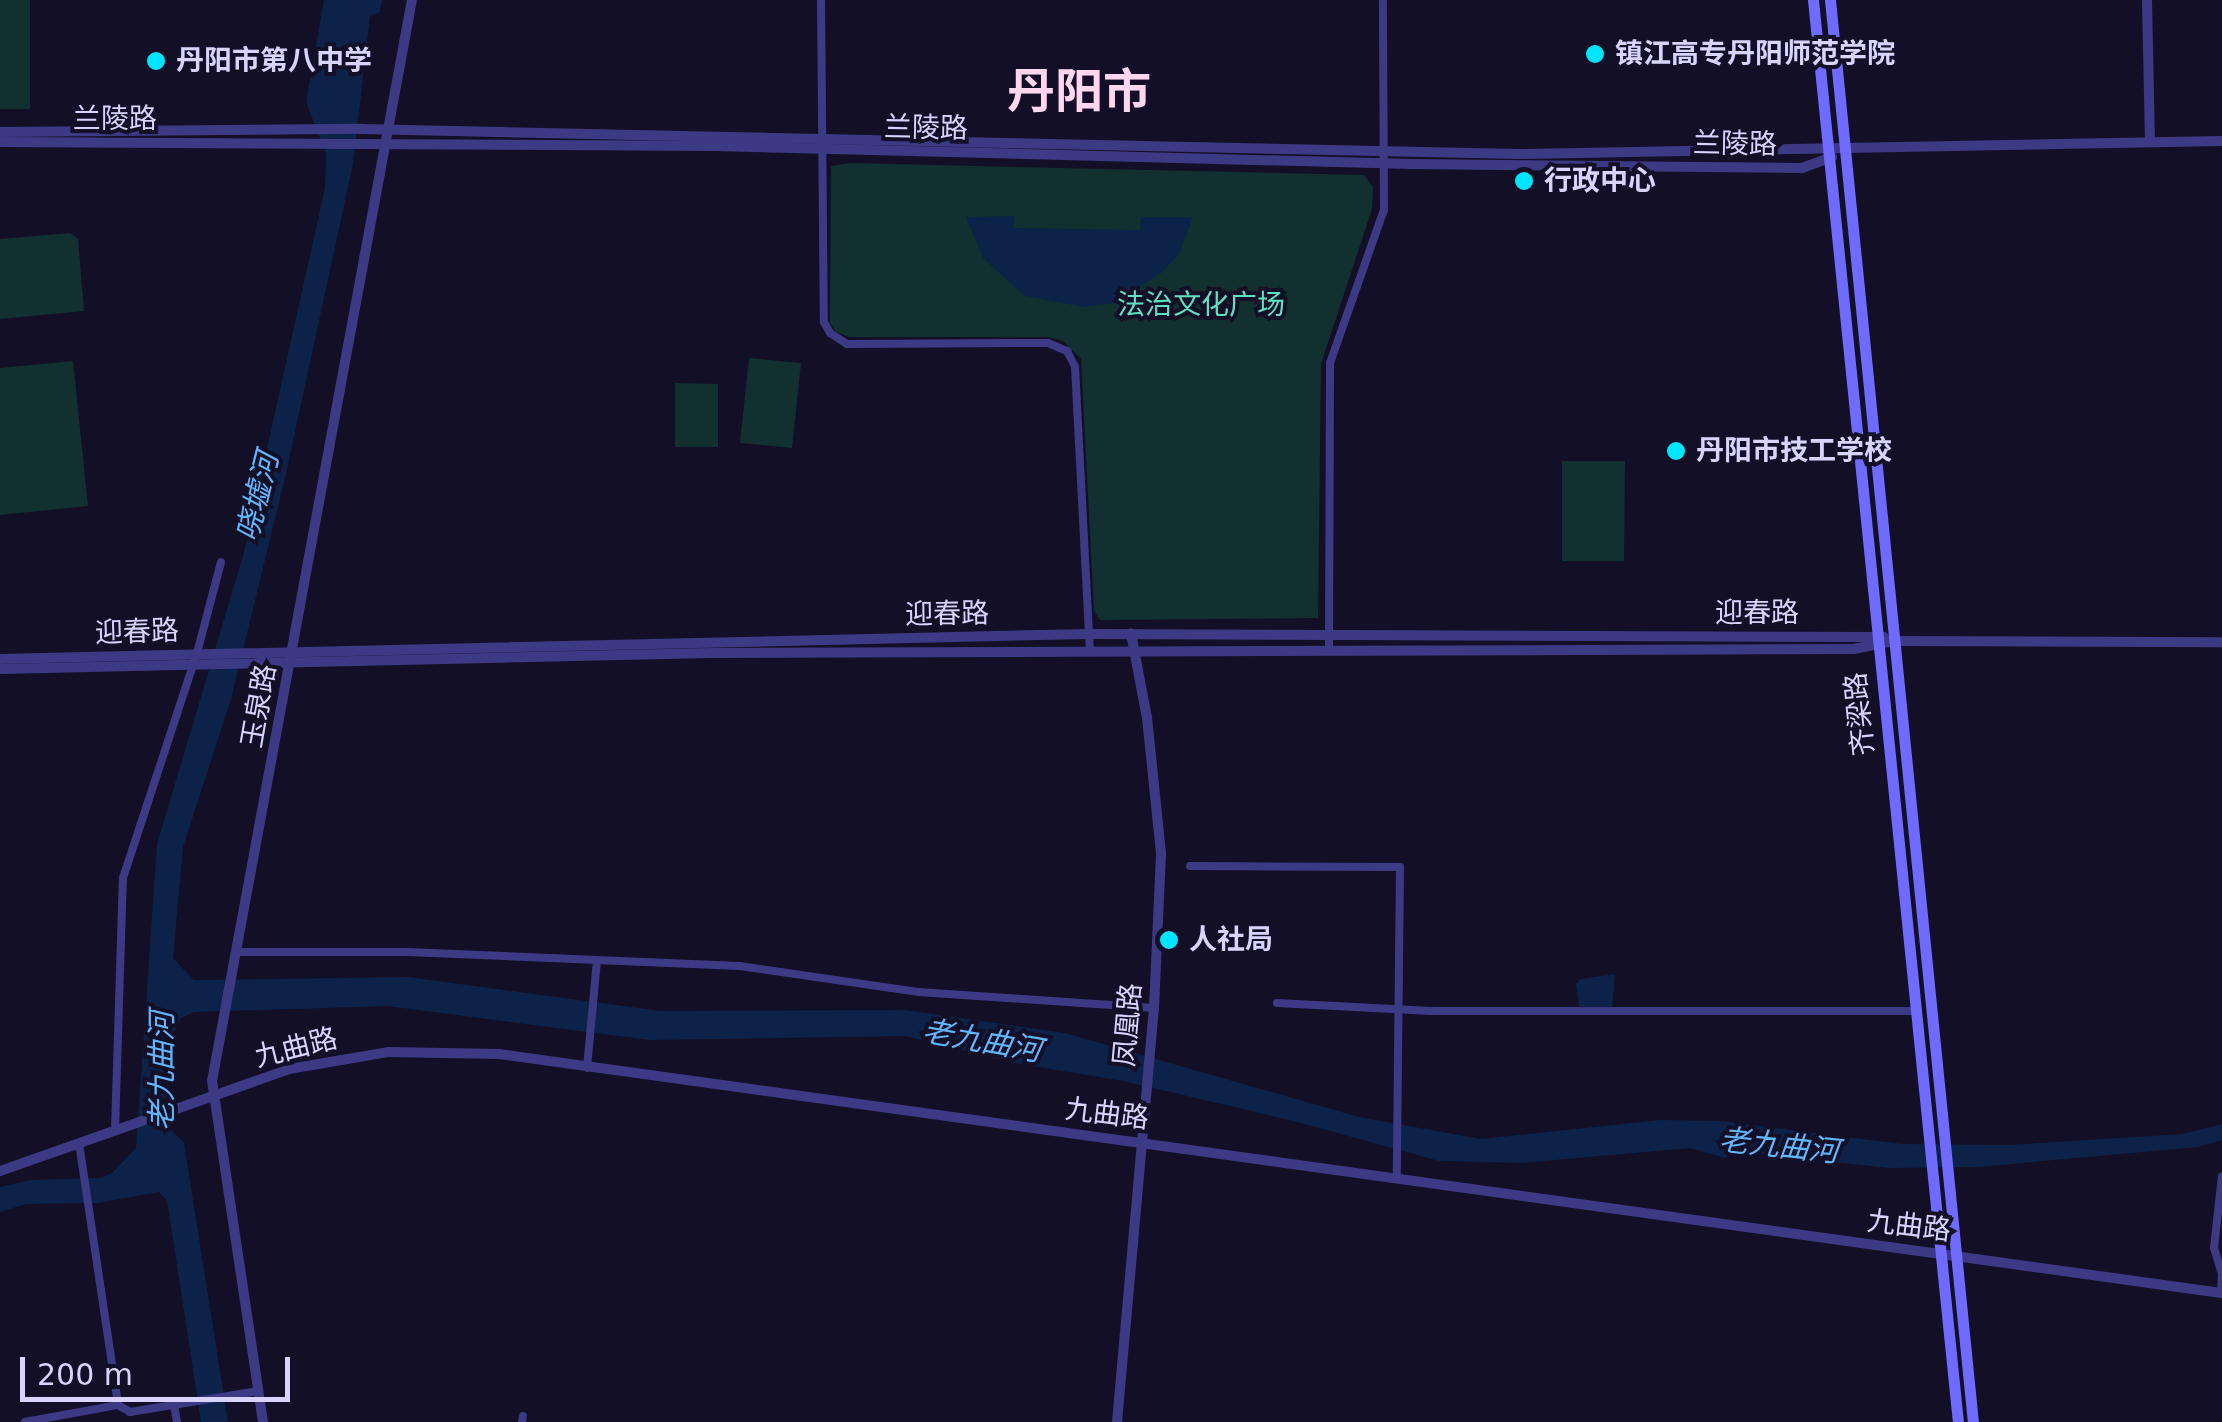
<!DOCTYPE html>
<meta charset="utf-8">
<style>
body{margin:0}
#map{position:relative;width:2222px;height:1422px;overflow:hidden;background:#130f26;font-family:"DejaVu Sans","Noto Sans SC",sans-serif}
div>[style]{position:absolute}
.green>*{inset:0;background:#12302f}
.water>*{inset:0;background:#0c2248}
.minor>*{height:8px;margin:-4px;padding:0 4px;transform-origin:4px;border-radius:4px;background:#3d3a85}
.tertiary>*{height:10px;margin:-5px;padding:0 5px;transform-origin:5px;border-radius:5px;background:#3d3a85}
.secondary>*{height:11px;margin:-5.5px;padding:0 5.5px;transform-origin:5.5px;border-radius:5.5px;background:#6f6bff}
.dots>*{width:28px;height:28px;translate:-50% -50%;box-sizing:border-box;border:5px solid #130f26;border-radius:50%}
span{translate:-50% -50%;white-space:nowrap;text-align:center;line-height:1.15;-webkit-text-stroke:8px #130f26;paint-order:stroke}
.poi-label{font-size:28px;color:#d9d4ff;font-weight:700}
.left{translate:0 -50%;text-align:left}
.street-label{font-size:28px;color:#d9d4ff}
.park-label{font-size:28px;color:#5fe0c0}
.water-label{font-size:30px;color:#62b6ff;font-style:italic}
.town-label{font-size:48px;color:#ffd6f0;font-weight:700}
.scale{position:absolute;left:20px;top:1357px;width:270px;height:45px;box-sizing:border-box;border:5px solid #d9d4ff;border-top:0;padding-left:12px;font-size:30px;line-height:35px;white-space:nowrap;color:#d9d4ff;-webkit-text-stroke:8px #130f26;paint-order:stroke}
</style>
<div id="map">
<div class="green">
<i style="clip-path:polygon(0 0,30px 0,30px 109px,0 109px)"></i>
<i style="clip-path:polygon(850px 163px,1364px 175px,1373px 187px,1372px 209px,1321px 364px,1318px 618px,1100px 620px,1094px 611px,1081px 359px,1063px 341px,1048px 337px,849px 337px,836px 332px,830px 323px,831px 166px)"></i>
<i style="clip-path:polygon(70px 233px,78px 239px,84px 311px,0 319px,0 239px)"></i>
<i style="clip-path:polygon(749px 358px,801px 363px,792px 448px,740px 443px)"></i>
<i style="clip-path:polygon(73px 361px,88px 506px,0 515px,0 368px)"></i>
<i style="clip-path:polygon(675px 383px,718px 384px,718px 447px,675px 447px)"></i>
<i style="clip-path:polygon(1562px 461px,1625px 461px,1624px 561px,1562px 561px)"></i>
</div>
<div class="water">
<i style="clip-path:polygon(324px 0,382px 0,380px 12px,370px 16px,353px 164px,285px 478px,231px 699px,183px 847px,173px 958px,194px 980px,408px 977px,661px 1011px,905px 1010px,1065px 1033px,1359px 1117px,1481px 1139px,1660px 1120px,1722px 1121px,1902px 1144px,2009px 1145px,2182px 1134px,2222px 1124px,2222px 1140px,2198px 1147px,1978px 1167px,1889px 1168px,1736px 1151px,1725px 1158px,1691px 1148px,1521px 1163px,1439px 1161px,1294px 1121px,1123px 1081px,1014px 1063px,906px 1036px,650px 1040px,387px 1006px,194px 1012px,181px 1018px,169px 1041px,167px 1126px,184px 1143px,228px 1422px,201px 1422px,167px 1200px,159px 1192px,98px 1203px,26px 1204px,0 1212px,0 1187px,30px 1180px,100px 1178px,112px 1173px,136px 1148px,157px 844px,243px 556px,325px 188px,326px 154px,306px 102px)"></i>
<i style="clip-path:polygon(1014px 216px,1014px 228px,1140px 230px,1141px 217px,1193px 217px,1179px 254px,1161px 273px,1113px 303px,1084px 307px,1025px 296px,983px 258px,966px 217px)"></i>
<i style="clip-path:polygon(1615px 974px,1612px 1007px,1579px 1007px,1576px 984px,1581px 979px)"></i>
</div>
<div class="minor">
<i style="left:821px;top:0;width:322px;rotate:89.5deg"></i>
<i style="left:824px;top:322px;width:13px;rotate:61deg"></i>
<i style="left:830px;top:333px;width:20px;rotate:33deg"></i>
<i style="left:847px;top:344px;width:201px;rotate:-0.3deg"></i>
<i style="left:1048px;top:343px;width:21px;rotate:23deg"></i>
<i style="left:1067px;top:351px;width:18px;rotate:63deg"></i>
<i style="left:1075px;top:367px;width:283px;rotate:87deg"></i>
<i style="left:1329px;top:651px;width:288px;rotate:-89.8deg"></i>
<i style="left:1330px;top:363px;width:162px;rotate:-70.6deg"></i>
<i style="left:1384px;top:210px;width:210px;rotate:-90.3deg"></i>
<i style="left:1190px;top:866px;width:210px;rotate:0.3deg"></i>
<i style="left:1400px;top:867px;width:310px;rotate:90.6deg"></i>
<i style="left:236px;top:952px;width:171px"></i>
<i style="left:407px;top:952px;width:333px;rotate:2.4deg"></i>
<i style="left:740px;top:966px;width:181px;rotate:8.3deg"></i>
<i style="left:919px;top:992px;width:236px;rotate:3.9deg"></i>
<i style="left:1277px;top:1003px;width:154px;rotate:3deg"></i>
<i style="left:1431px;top:1011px;width:485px"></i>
<i style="left:587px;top:1068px;width:108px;rotate:-84.7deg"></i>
<i style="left:115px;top:1130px;width:252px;rotate:-88.2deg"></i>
<i style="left:123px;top:878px;width:237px;rotate:-71.8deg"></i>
<i style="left:197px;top:653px;width:94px;rotate:-75.2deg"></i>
<i style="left:79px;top:1143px;width:265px;rotate:81.5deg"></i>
<i style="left:2221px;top:1292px;width:18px;rotate:-87deg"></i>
<i style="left:2222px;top:1274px;width:27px;rotate:-107deg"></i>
<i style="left:2214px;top:1248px;width:72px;rotate:-83.7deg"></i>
<i style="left:174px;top:1405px;width:17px;rotate:80deg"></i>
<i style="left:25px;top:1422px;width:95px;rotate:-10.4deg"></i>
<i style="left:118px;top:1405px;width:14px;rotate:30deg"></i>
<i style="left:130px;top:1412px;width:130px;rotate:-9.3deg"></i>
<i style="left:522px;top:1422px;width:6px;rotate:-81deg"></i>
</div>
<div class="tertiary">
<i style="left:2147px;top:0;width:142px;rotate:88.8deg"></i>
<i style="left:0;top:132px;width:361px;rotate:-0.5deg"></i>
<i style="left:361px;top:129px;width:1158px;rotate:1.24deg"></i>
<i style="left:1519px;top:154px;width:703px;rotate:-1.06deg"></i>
<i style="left:0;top:142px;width:715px;rotate:0.32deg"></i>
<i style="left:715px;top:146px;width:697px;rotate:1.48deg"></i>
<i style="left:1412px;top:164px;width:390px;rotate:0.6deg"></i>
<i style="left:1802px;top:168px;width:32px;rotate:-20deg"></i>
<i style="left:0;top:659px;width:1089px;rotate:-1.32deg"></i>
<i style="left:1089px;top:634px;width:795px;rotate:0.22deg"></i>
<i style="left:0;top:669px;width:711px;rotate:-1.29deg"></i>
<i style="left:711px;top:653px;width:1143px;rotate:-0.2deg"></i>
<i style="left:1854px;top:649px;width:41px;rotate:-11.3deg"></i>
<i style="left:1894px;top:641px;width:328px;rotate:0.2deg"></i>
<i style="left:0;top:1171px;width:306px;rotate:-19.4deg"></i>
<i style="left:289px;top:1069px;width:100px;rotate:-9.7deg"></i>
<i style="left:388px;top:1052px;width:111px;rotate:1deg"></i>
<i style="left:499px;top:1054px;width:1739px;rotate:7.9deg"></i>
<i style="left:263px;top:1422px;width:345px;rotate:-98.5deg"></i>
<i style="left:212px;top:1081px;width:1099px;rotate:-79.52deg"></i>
<i style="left:1117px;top:1422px;width:416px;rotate:-84.9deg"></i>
<i style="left:1154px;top:1008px;width:155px;rotate:-87.4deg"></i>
<i style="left:1161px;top:853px;width:136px;rotate:-95.9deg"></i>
<i style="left:1147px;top:718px;width:86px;rotate:-100.7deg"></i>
</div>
<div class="secondary">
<i style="left:1813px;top:0;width:1429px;rotate:84.18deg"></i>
<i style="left:1830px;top:0;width:1429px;rotate:84.26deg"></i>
</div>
<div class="dots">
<i style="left:1595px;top:54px;background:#00e5ff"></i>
<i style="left:156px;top:61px;background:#00e5ff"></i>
<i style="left:1524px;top:181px;background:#00e5ff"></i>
<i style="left:1676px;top:451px;background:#00e5ff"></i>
<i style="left:1169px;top:940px;background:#00e5ff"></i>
</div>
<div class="poi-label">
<span class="left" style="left:1615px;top:54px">镇江高专丹阳师范学院</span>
<span class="left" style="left:176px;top:61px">丹阳市第八中学</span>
<span class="left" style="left:1544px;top:181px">行政中心</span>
<span class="left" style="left:1696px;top:451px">丹阳市技工学校</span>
<span class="left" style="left:1189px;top:940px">人社局</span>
</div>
<div class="street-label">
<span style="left:115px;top:119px">兰陵路</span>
<span style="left:926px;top:128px;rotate:1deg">兰陵路</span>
<span style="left:1735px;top:144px;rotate:1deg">兰陵路</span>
<span style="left:1757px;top:613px">迎春路</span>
<span style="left:947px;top:614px;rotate:-1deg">迎春路</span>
<span style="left:137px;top:632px;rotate:-2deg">迎春路</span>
<span style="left:259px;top:706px;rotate:-80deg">玉泉路</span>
<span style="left:1860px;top:714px;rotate:-96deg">齐梁路</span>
<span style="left:1128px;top:1025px;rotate:-85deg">凤凰路</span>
<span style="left:296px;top:1048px;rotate:-14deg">九曲路</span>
<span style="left:1107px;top:1114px;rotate:7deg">九曲路</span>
<span style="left:1909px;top:1226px;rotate:7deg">九曲路</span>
</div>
<div class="park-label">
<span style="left:1201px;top:305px">法治文化广场</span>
</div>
<div class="water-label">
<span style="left:258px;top:497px;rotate:-76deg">哓墟河</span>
<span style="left:982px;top:1041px;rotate:10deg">老九曲河</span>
<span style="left:162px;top:1071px;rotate:-90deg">老九曲河</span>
<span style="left:1779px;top:1146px;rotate:6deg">老九曲河</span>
</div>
<div class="town-label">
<span style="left:1079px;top:92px">丹阳市</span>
</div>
<div class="scale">200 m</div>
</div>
